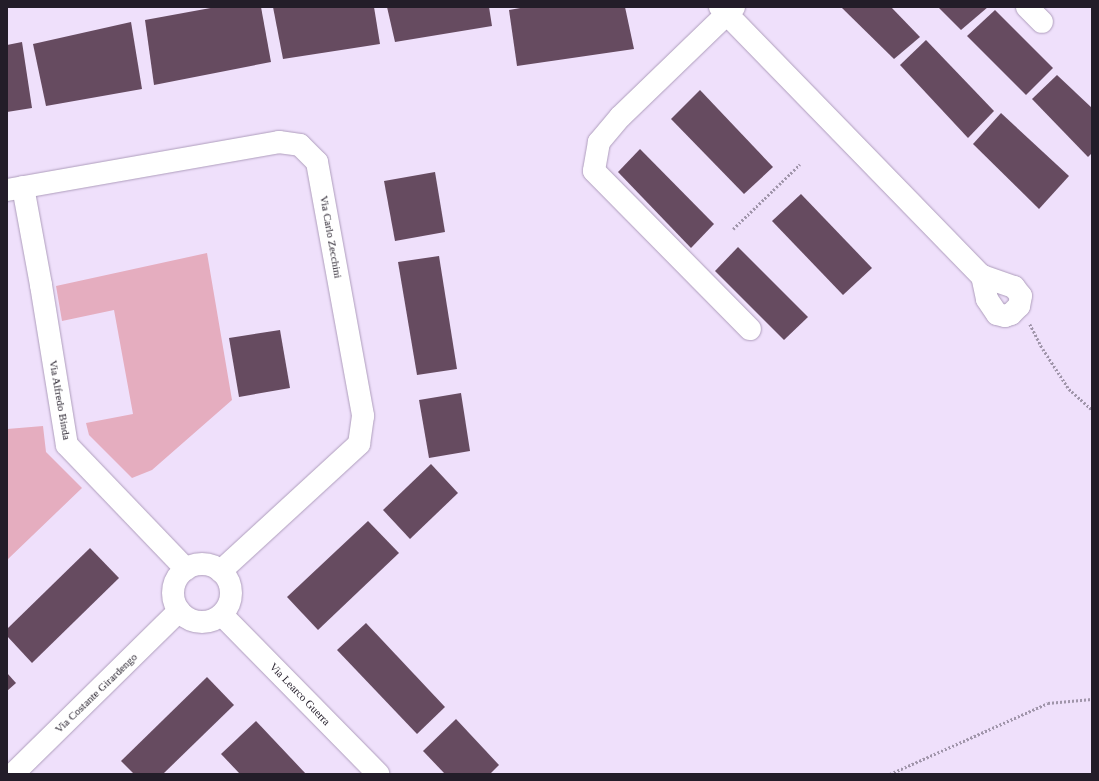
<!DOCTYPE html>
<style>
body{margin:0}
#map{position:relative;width:1099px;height:781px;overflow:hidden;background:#efe0fb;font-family:"Times New Roman",serif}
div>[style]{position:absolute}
.green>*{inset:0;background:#e5adbf}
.building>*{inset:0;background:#664b60}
.path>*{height:2.5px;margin-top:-1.25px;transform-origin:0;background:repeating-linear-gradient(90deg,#a095aa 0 2px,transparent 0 4px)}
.roads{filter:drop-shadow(0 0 1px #ae9dbc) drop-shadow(0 0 1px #ae9dbc)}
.street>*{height:22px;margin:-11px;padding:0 11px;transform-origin:11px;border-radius:11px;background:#fff}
.street>.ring{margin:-11px;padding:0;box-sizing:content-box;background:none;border:22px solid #fff;border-radius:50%}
span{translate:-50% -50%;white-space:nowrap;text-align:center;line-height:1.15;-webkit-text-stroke:4px #fff;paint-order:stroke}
.street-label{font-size:11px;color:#231d29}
.frame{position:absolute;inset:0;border:8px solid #231d29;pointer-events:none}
</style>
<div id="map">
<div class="green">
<i style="clip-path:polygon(207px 253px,232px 400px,152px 470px,132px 478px,89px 435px,86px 423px,133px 414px,114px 310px,62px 321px,56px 286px)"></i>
<i style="clip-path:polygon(43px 426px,46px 452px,82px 488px,7px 560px,7px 429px)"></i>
</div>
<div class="building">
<i style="clip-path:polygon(216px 7px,261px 7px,271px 62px,154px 85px,145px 20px)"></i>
<i style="clip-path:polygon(273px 7px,374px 7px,380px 44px,283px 59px)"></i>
<i style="clip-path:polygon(387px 7px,489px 7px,492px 26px,395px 42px)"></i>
<i style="clip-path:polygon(526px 7px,625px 7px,634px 49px,517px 66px,509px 10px)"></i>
<i style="clip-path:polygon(841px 7px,891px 7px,920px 37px,894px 59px)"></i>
<i style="clip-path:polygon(938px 7px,988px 7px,961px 30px)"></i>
<i style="clip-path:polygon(995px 10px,1053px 68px,1026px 95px,967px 36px)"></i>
<i style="clip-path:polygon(131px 22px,142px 89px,46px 106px,33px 44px)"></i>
<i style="clip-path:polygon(926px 40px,994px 111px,968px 138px,900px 65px)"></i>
<i style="clip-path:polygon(22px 42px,32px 108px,7px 112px,7px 45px)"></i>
<i style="clip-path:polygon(1057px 75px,1092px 108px,1092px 153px,1088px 157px,1032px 99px)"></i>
<i style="clip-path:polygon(700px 90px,773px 167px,744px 194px,671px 119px)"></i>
<i style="clip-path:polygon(1001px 113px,1069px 176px,1039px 209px,973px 144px)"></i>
<i style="clip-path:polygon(640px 149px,714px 224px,691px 248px,618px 172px)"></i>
<i style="clip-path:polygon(435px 172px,445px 232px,395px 241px,384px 181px)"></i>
<i style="clip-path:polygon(801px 194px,872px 268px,843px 295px,772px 221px)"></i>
<i style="clip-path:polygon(738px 247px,808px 317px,784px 340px,715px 271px)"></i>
<i style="clip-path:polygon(439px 256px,457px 369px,417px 375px,398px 262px)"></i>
<i style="clip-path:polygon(280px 330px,290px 388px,239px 397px,229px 338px)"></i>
<i style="clip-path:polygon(461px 393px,470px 451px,429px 458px,419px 400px)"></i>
<i style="clip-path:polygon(431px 464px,458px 493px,410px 539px,383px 510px)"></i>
<i style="clip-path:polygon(368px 521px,399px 553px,318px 630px,287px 597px)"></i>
<i style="clip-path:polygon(90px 548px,119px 578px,32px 663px,7px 636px,7px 629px)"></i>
<i style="clip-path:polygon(366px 623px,445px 707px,417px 734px,337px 650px)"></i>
<i style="clip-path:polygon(7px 673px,16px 683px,7px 691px)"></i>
<i style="clip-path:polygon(207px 677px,234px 705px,163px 774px,134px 774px,121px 761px)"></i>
<i style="clip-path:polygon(456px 719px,499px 765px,490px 774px,445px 774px,423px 751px)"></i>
<i style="clip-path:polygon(256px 721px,306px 774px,240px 774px,221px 754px)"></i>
</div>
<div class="path">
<i style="left:733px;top:229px;width:93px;rotate:-44.1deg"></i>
<i style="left:1030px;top:324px;width:28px;rotate:63deg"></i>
<i style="left:1043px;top:349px;width:48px;rotate:57deg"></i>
<i style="left:1069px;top:389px;width:31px;rotate:42deg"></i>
<i style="left:890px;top:774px;width:173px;rotate:-24.2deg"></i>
<i style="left:1048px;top:703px;width:44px;rotate:-5.2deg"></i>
</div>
<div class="roads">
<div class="street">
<i style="left:720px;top:7px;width:376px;rotate:45.8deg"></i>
<i style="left:982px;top:276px;width:34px;rotate:19deg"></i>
<i style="left:1014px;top:287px;width:11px;rotate:52deg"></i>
<i style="left:1021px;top:296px;width:10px;rotate:101deg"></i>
<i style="left:1019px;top:306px;width:11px;rotate:135deg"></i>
<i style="left:1011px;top:314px;width:6px;rotate:162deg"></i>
<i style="left:1005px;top:316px;width:8px;rotate:-166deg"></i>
<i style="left:997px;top:314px;width:18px;rotate:-124deg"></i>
<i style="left:987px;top:299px;width:24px;rotate:-102deg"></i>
<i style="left:734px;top:7px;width:158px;rotate:136deg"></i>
<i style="left:620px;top:117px;width:33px;rotate:130deg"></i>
<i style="left:599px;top:142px;width:29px;rotate:100deg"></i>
<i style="left:594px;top:171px;width:222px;rotate:45.4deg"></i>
<i style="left:1027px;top:7px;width:21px;rotate:45deg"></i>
<i style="left:23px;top:187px;width:100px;rotate:79.6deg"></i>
<i style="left:41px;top:285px;width:162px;rotate:80.8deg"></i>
<i style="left:67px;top:445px;width:172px;rotate:46.2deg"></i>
<i style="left:7px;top:190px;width:276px;rotate:-10deg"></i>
<i style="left:279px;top:142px;width:21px;rotate:8deg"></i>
<i style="left:300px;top:145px;width:24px;rotate:45deg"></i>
<i style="left:317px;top:162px;width:258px;rotate:79.7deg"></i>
<i style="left:363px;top:416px;width:28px;rotate:98deg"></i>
<i style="left:359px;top:444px;width:188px;rotate:137.4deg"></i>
<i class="ring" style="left:173px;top:564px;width:36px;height:36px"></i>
<i style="left:222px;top:615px;width:223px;rotate:45.5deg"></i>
<i style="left:13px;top:774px;width:233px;rotate:-44.5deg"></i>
</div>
</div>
<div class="street-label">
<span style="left:331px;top:237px;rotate:80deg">Via Carlo Zecchini</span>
<span style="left:60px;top:400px;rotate:80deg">Via Alfredo Binda</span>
<span style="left:96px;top:693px;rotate:-44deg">Via Costante Girardengo</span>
<span style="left:300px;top:694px;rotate:46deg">Via Learco Guerra</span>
</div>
<div class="frame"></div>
</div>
